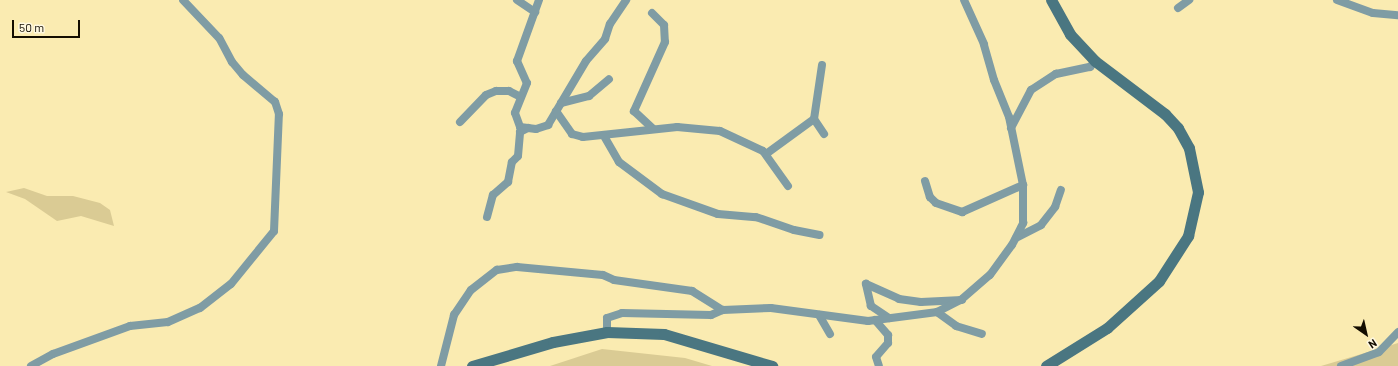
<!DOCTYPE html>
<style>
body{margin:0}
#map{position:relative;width:1398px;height:366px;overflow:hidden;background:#faebb1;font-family:Barlow,sans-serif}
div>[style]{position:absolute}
.green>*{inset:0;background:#dacb94}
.street>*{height:8px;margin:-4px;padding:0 4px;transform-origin:4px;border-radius:4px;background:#7f9ca4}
.secondary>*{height:11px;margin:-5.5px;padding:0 5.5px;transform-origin:5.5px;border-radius:5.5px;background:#4a7681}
span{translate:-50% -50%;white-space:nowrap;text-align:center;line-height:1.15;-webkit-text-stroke:3px #fef8e1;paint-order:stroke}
.north{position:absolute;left:1346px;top:314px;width:40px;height:40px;-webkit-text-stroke:3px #fef8e1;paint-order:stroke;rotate:146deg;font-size:11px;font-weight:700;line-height:16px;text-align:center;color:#130d00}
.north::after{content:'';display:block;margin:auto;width:14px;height:18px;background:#130d00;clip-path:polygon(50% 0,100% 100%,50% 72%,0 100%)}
.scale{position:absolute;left:12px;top:20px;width:68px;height:18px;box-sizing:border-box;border:2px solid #130d00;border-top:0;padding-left:5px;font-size:12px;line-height:14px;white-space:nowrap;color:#130d00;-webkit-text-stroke:3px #fef8e1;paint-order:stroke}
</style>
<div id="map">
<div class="green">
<i style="clip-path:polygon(24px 188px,47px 196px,73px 196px,100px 203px,110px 210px,114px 226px,81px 216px,57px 221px,25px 199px,6px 192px)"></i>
<i style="clip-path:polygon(1398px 343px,1398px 366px,1321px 366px,1385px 347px)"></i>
<i style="clip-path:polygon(602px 349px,685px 358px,712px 366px,550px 366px)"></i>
</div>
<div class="street">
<i style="left:517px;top:0;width:22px;rotate:34deg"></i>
<i style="left:539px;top:0;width:65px;rotate:109.8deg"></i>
<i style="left:517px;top:61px;width:24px;rotate:66deg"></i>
<i style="left:527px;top:83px;width:32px;rotate:112deg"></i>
<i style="left:515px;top:113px;width:15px;rotate:70deg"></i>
<i style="left:520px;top:127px;width:16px;rotate:7deg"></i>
<i style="left:536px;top:129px;width:13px;rotate:-18deg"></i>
<i style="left:548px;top:125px;width:74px;rotate:-59.3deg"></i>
<i style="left:586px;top:61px;width:29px;rotate:-49deg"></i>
<i style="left:605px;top:39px;width:16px;rotate:-72deg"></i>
<i style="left:610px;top:24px;width:29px;rotate:-56deg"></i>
<i style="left:1337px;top:0;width:38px;rotate:20deg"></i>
<i style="left:1373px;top:13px;width:25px;rotate:5deg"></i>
<i style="left:1178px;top:8px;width:14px;rotate:-36deg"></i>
<i style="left:652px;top:13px;width:17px;rotate:45deg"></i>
<i style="left:664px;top:25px;width:17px;rotate:87deg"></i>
<i style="left:665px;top:42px;width:76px;rotate:114.2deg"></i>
<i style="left:634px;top:111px;width:26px;rotate:43deg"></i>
<i style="left:822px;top:65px;width:55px;rotate:98.4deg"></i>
<i style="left:814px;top:119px;width:18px;rotate:56deg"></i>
<i style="left:561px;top:103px;width:29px;rotate:-14deg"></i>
<i style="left:589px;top:96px;width:26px;rotate:-40deg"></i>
<i style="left:556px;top:111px;width:28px;rotate:55deg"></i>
<i style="left:572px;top:134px;width:11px;rotate:15deg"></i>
<i style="left:583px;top:137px;width:95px;rotate:-6.1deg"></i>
<i style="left:677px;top:127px;width:43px;rotate:5.3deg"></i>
<i style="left:720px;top:131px;width:47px;rotate:24.9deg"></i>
<i style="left:763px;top:151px;width:43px;rotate:54.5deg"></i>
<i style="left:460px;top:122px;width:37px;rotate:-46deg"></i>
<i style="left:486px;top:95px;width:11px;rotate:-22deg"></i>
<i style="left:496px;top:91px;width:13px"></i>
<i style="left:509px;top:91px;width:13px;rotate:27deg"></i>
<i style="left:1011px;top:128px;width:43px;rotate:-62.2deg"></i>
<i style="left:1031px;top:90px;width:30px;rotate:-33deg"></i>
<i style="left:1056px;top:74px;width:35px;rotate:-12deg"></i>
<i style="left:1090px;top:67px;width:8px;rotate:-50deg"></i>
<i style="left:604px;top:136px;width:30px;rotate:60deg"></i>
<i style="left:619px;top:162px;width:54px;rotate:36.7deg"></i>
<i style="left:662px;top:194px;width:59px;rotate:19.7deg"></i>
<i style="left:718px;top:214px;width:38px;rotate:5deg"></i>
<i style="left:756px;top:217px;width:40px;rotate:18.9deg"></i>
<i style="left:794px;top:230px;width:26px;rotate:11deg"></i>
<i style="left:766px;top:154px;width:59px;rotate:-36.1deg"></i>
<i style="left:925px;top:181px;width:17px;rotate:73deg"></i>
<i style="left:930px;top:197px;width:8px;rotate:45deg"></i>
<i style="left:936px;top:203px;width:28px;rotate:19deg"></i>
<i style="left:962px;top:212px;width:67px;rotate:-23.9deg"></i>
<i style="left:487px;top:217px;width:23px;rotate:-75deg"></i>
<i style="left:493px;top:195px;width:20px;rotate:-41deg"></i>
<i style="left:508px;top:182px;width:20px;rotate:-79deg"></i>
<i style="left:512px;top:162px;width:8px;rotate:-45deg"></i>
<i style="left:518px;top:156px;width:24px;rotate:-85deg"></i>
<i style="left:520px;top:132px;width:9px;rotate:-27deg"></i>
<i style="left:1016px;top:238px;width:28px;rotate:-27deg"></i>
<i style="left:1041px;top:225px;width:23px;rotate:-52deg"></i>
<i style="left:1055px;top:207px;width:18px;rotate:-71deg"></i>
<i style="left:937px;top:312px;width:24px;rotate:36deg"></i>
<i style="left:956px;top:326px;width:27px;rotate:17deg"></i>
<i style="left:819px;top:315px;width:22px;rotate:60deg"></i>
<i style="left:889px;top:318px;width:22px;rotate:-146deg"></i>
<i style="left:871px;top:306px;width:23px;rotate:-103deg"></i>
<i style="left:866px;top:284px;width:36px;rotate:24deg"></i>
<i style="left:899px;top:299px;width:22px;rotate:8deg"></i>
<i style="left:921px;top:302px;width:41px;rotate:-2.8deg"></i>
<i style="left:875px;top:320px;width:20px;rotate:49deg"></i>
<i style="left:888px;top:335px;width:8px;rotate:90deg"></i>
<i style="left:888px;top:343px;width:18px;rotate:131deg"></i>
<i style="left:876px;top:357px;width:9px;rotate:72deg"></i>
<i style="left:607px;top:332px;width:14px;rotate:-90deg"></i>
<i style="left:607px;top:318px;width:16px;rotate:-18deg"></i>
<i style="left:622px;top:313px;width:89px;rotate:1.3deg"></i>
<i style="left:711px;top:315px;width:13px;rotate:-23deg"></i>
<i style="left:723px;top:310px;width:48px;rotate:-2.4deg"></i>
<i style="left:771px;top:308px;width:98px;rotate:7.6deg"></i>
<i style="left:868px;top:321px;width:70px;rotate:-7.4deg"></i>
<i style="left:937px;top:312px;width:28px;rotate:-27deg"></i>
<i style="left:962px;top:299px;width:37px;rotate:-41deg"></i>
<i style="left:990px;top:275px;width:37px;rotate:-54deg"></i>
<i style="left:1012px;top:245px;width:25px;rotate:-63deg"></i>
<i style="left:1023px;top:223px;width:38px;rotate:-90deg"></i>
<i style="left:1023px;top:185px;width:69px;rotate:-101.6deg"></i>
<i style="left:1009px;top:117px;width:40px;rotate:-112deg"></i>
<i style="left:994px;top:80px;width:37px;rotate:-106deg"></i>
<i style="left:984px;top:44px;width:48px;rotate:-114.4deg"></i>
<i style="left:31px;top:366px;width:25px;rotate:-29deg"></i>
<i style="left:53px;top:354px;width:82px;rotate:-20deg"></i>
<i style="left:130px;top:326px;width:38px;rotate:-6deg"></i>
<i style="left:168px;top:322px;width:35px;rotate:-24deg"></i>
<i style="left:200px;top:308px;width:39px;rotate:-38deg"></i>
<i style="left:231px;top:284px;width:68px;rotate:-50.9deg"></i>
<i style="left:274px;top:231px;width:117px;rotate:-87.6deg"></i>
<i style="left:279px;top:114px;width:13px;rotate:-108deg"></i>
<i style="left:275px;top:102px;width:42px;rotate:-139.8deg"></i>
<i style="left:243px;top:75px;width:17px;rotate:-130deg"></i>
<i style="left:232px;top:62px;width:27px;rotate:-118deg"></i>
<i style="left:219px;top:38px;width:52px;rotate:-133.5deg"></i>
<i style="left:441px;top:366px;width:53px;rotate:-75.7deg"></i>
<i style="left:454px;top:315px;width:30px;rotate:-56deg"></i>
<i style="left:471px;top:290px;width:33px;rotate:-38deg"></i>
<i style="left:497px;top:270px;width:20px;rotate:-9deg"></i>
<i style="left:517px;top:267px;width:86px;rotate:5.3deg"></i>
<i style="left:603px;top:275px;width:12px;rotate:24deg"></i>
<i style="left:614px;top:280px;width:79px;rotate:8deg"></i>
<i style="left:692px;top:291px;width:36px;rotate:32deg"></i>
<i style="left:1341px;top:366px;width:40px;rotate:-20.2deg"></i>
<i style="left:1379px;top:352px;width:28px;rotate:-46deg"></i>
</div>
<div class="secondary">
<i style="left:472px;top:366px;width:84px;rotate:-16.5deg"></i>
<i style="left:553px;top:342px;width:55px;rotate:-10.5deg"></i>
<i style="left:607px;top:332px;width:57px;rotate:2deg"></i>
<i style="left:664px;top:334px;width:113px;rotate:16.5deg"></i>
<i style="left:1046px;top:366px;width:72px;rotate:-31.9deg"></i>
<i style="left:1107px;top:328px;width:70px;rotate:-42.1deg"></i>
<i style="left:1159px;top:281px;width:54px;rotate:-57.2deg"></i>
<i style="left:1188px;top:236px;width:45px;rotate:-77.2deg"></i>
<i style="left:1198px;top:192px;width:45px;rotate:-101.6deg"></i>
<i style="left:1189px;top:148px;width:23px;rotate:-119deg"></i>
<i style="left:1178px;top:128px;width:19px;rotate:-133deg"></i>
<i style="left:1165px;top:114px;width:88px;rotate:-142.9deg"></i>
<i style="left:1095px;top:61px;width:37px;rotate:-133deg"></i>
<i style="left:1070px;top:34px;width:39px;rotate:-119deg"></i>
</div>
<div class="north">N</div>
<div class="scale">50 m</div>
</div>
